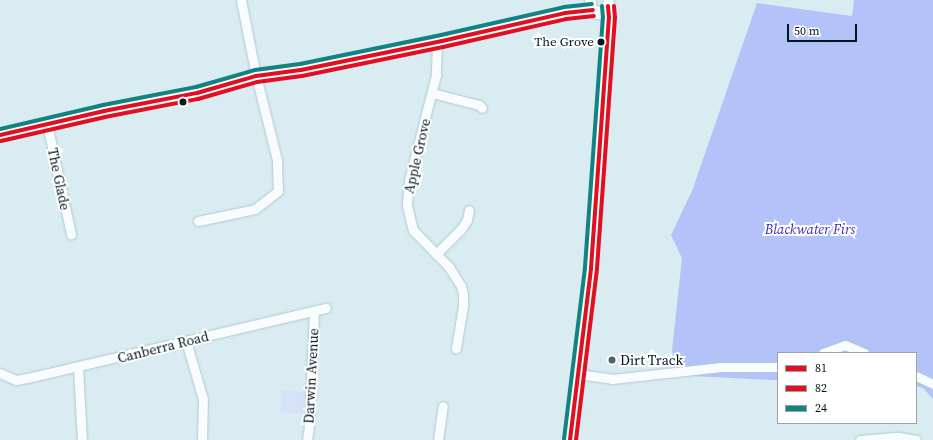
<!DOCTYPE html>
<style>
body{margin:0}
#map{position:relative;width:933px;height:440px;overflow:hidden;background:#d8ecf2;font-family:"Source Serif 4",serif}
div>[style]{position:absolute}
.green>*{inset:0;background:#d5e2f8}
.forest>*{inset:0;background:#b3c3f9}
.roads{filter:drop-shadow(0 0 1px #aecad1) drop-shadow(0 0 1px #aecad1)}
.minor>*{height:9px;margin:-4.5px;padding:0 4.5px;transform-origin:4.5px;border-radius:4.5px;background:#f9fcfd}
.major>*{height:11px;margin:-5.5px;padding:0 5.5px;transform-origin:5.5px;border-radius:5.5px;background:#f9fcfd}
.bus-1>*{height:4px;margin:-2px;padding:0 2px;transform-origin:2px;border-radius:2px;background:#e01021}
.bus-2>*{height:4px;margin:-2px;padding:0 2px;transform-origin:2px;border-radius:2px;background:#e01021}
.bus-3>*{height:4px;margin:-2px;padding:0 2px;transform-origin:2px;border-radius:2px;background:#128380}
.dots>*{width:11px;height:11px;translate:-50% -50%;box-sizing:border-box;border:2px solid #fff;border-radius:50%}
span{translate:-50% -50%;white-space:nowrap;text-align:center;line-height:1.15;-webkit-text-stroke:4px #fff;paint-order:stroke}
.bus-label{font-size:13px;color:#03171d}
.right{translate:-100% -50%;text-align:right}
.street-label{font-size:14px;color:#03171d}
.park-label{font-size:14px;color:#3a2fb4;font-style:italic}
.poi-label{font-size:14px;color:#03171d}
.left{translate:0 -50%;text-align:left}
.legend{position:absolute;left:777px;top:352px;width:140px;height:72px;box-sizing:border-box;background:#fff;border:1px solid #9aa2a5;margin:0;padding:5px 7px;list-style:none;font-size:12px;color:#03171d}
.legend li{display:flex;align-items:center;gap:8px;height:20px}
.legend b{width:20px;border:1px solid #9aa2a5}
.scale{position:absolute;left:787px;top:24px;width:70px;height:18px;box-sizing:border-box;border:2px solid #03171d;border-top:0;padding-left:5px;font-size:12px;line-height:14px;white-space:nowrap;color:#03171d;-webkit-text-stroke:3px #fff;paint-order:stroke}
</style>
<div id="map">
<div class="green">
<i style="clip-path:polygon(282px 390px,305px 392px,303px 414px,280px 412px)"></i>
</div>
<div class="forest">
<i style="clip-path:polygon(854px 0,933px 0,933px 399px,923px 388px,916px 386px,916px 353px,778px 353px,778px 380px,771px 380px,675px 375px,672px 350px,682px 258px,671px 235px,692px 191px,757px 3px,852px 16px)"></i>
</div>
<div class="roads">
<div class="minor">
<i style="left:437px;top:42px;width:33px;rotate:92deg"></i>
<i style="left:436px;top:75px;width:108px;rotate:104.4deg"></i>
<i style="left:409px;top:180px;width:25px;rotate:95deg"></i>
<i style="left:407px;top:205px;width:26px;rotate:77deg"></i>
<i style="left:413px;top:230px;width:52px;rotate:45.8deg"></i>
<i style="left:449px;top:267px;width:22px;rotate:58deg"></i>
<i style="left:461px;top:286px;width:8px;rotate:76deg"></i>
<i style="left:463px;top:294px;width:12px;rotate:90deg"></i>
<i style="left:463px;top:306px;width:43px;rotate:99.5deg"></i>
<i style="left:432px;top:93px;width:49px;rotate:14.3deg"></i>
<i style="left:479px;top:105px;width:4px;rotate:45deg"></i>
<i style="left:47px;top:124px;width:113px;rotate:77.7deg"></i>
<i style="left:0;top:135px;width:107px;rotate:-13deg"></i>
<i style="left:104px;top:111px;width:95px;rotate:-11deg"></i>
<i style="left:197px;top:93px;width:61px;rotate:-16.1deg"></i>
<i style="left:256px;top:76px;width:45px;rotate:-7.6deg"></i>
<i style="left:301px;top:70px;width:144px;rotate:-11.6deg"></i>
<i style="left:442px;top:41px;width:126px;rotate:-12.8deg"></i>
<i style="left:565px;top:13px;width:28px;rotate:-6deg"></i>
<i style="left:198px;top:221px;width:58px;rotate:-11.9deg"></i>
<i style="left:255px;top:209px;width:29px;rotate:-38deg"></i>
<i style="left:278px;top:191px;width:31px;rotate:-92deg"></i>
<i style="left:277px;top:160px;width:87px;rotate:-104deg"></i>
<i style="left:256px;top:76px;width:77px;rotate:-101.2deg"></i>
<i style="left:436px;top:254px;width:35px;rotate:-45deg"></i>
<i style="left:461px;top:229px;width:11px;rotate:-56deg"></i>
<i style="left:467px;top:220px;width:10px;rotate:-79deg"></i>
<i style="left:186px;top:341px;width:60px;rotate:73.7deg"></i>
<i style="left:203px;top:399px;width:41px;rotate:91.4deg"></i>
<i style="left:823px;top:353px;width:23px;rotate:-20deg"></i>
<i style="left:845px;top:345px;width:21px;rotate:23deg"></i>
<i style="left:78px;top:367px;width:73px;rotate:86.9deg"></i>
<i style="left:0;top:373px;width:17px;rotate:24deg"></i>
<i style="left:16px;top:380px;width:11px;rotate:-10deg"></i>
<i style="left:27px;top:378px;width:307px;rotate:-13.2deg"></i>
<i style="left:578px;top:374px;width:34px;rotate:8deg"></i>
<i style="left:612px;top:379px;width:110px;rotate:-6.3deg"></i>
<i style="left:721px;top:367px;width:57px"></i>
<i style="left:916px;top:376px;width:19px;rotate:25deg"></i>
<i style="left:307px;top:440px;width:15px;rotate:-82deg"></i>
<i style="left:309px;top:425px;width:114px;rotate:-87.5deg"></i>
<i style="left:438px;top:440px;width:34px;rotate:-82deg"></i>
<i style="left:860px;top:440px;width:38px;rotate:-5deg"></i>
<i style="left:898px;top:437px;width:18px;rotate:9deg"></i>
</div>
<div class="major">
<i style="left:590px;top:0;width:8px;rotate:90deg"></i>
<i style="left:590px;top:8px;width:9px;rotate:32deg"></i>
<i style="left:598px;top:13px;width:10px;rotate:-29deg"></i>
<i style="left:607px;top:8px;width:5px;rotate:-79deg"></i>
<i style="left:570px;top:440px;width:173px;rotate:-83deg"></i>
<i style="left:591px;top:268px;width:251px;rotate:-85.9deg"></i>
<i style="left:609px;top:18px;width:12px;rotate:-95deg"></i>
</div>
</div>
<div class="bus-1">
<i style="left:0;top:135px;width:107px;rotate:-13deg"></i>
<i style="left:104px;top:111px;width:95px;rotate:-11deg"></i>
<i style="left:197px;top:93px;width:61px;rotate:-16.1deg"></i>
<i style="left:256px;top:76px;width:45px;rotate:-7.6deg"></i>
<i style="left:301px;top:70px;width:144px;rotate:-11.6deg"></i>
<i style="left:442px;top:41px;width:126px;rotate:-12.8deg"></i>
<i style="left:565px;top:13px;width:28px;rotate:-6deg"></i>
<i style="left:570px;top:440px;width:173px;rotate:-83deg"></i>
<i style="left:591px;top:268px;width:251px;rotate:-85.9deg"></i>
<i style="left:609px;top:18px;width:12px;rotate:-95deg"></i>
</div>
<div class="bus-2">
<i style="left:1px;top:141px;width:107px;rotate:-13deg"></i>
<i style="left:105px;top:117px;width:95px;rotate:-11deg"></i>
<i style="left:198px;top:99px;width:61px;rotate:-16.1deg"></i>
<i style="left:257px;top:82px;width:45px;rotate:-7.6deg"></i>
<i style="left:302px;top:76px;width:144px;rotate:-11.6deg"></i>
<i style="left:443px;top:47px;width:126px;rotate:-12.8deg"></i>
<i style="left:566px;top:19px;width:28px;rotate:-6deg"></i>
<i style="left:576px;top:440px;width:173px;rotate:-83deg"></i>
<i style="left:597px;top:268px;width:251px;rotate:-85.9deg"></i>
<i style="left:615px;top:18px;width:12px;rotate:-95deg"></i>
</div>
<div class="bus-3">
<i style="left:0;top:129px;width:106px;rotate:-13.1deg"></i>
<i style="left:103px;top:105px;width:95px;rotate:-11deg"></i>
<i style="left:196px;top:87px;width:61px;rotate:-16.1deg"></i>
<i style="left:255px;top:70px;width:45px;rotate:-7.6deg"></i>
<i style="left:300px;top:64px;width:144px;rotate:-11.6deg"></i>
<i style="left:441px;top:35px;width:126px;rotate:-12.8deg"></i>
<i style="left:564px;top:7px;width:28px;rotate:-6deg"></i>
<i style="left:564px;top:439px;width:173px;rotate:-83deg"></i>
<i style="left:585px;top:267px;width:250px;rotate:-85.9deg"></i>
<i style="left:603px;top:18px;width:12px;rotate:-95deg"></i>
</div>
<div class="dots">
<i style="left:601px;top:42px;background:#03171d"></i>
<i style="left:183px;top:102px;background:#03171d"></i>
<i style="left:612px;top:360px;background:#4e6268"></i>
</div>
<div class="bus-label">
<span class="right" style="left:594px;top:42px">The Grove</span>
</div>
<div class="street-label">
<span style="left:417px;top:156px;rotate:-77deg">Apple Grove</span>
<span style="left:59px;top:179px;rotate:78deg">The Glade</span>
<span style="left:163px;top:347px;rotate:-14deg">Canberra Road</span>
<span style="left:311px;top:376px;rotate:-87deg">Darwin Avenue</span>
</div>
<div class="park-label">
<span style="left:810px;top:229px">Blackwater Firs</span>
</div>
<div class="poi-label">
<span class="left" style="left:620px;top:360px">Dirt Track</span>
</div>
<ul class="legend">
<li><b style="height:5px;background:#e01021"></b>81</li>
<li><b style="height:5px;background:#e01021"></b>82</li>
<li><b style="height:5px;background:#128380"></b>24</li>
</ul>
<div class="scale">50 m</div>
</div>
